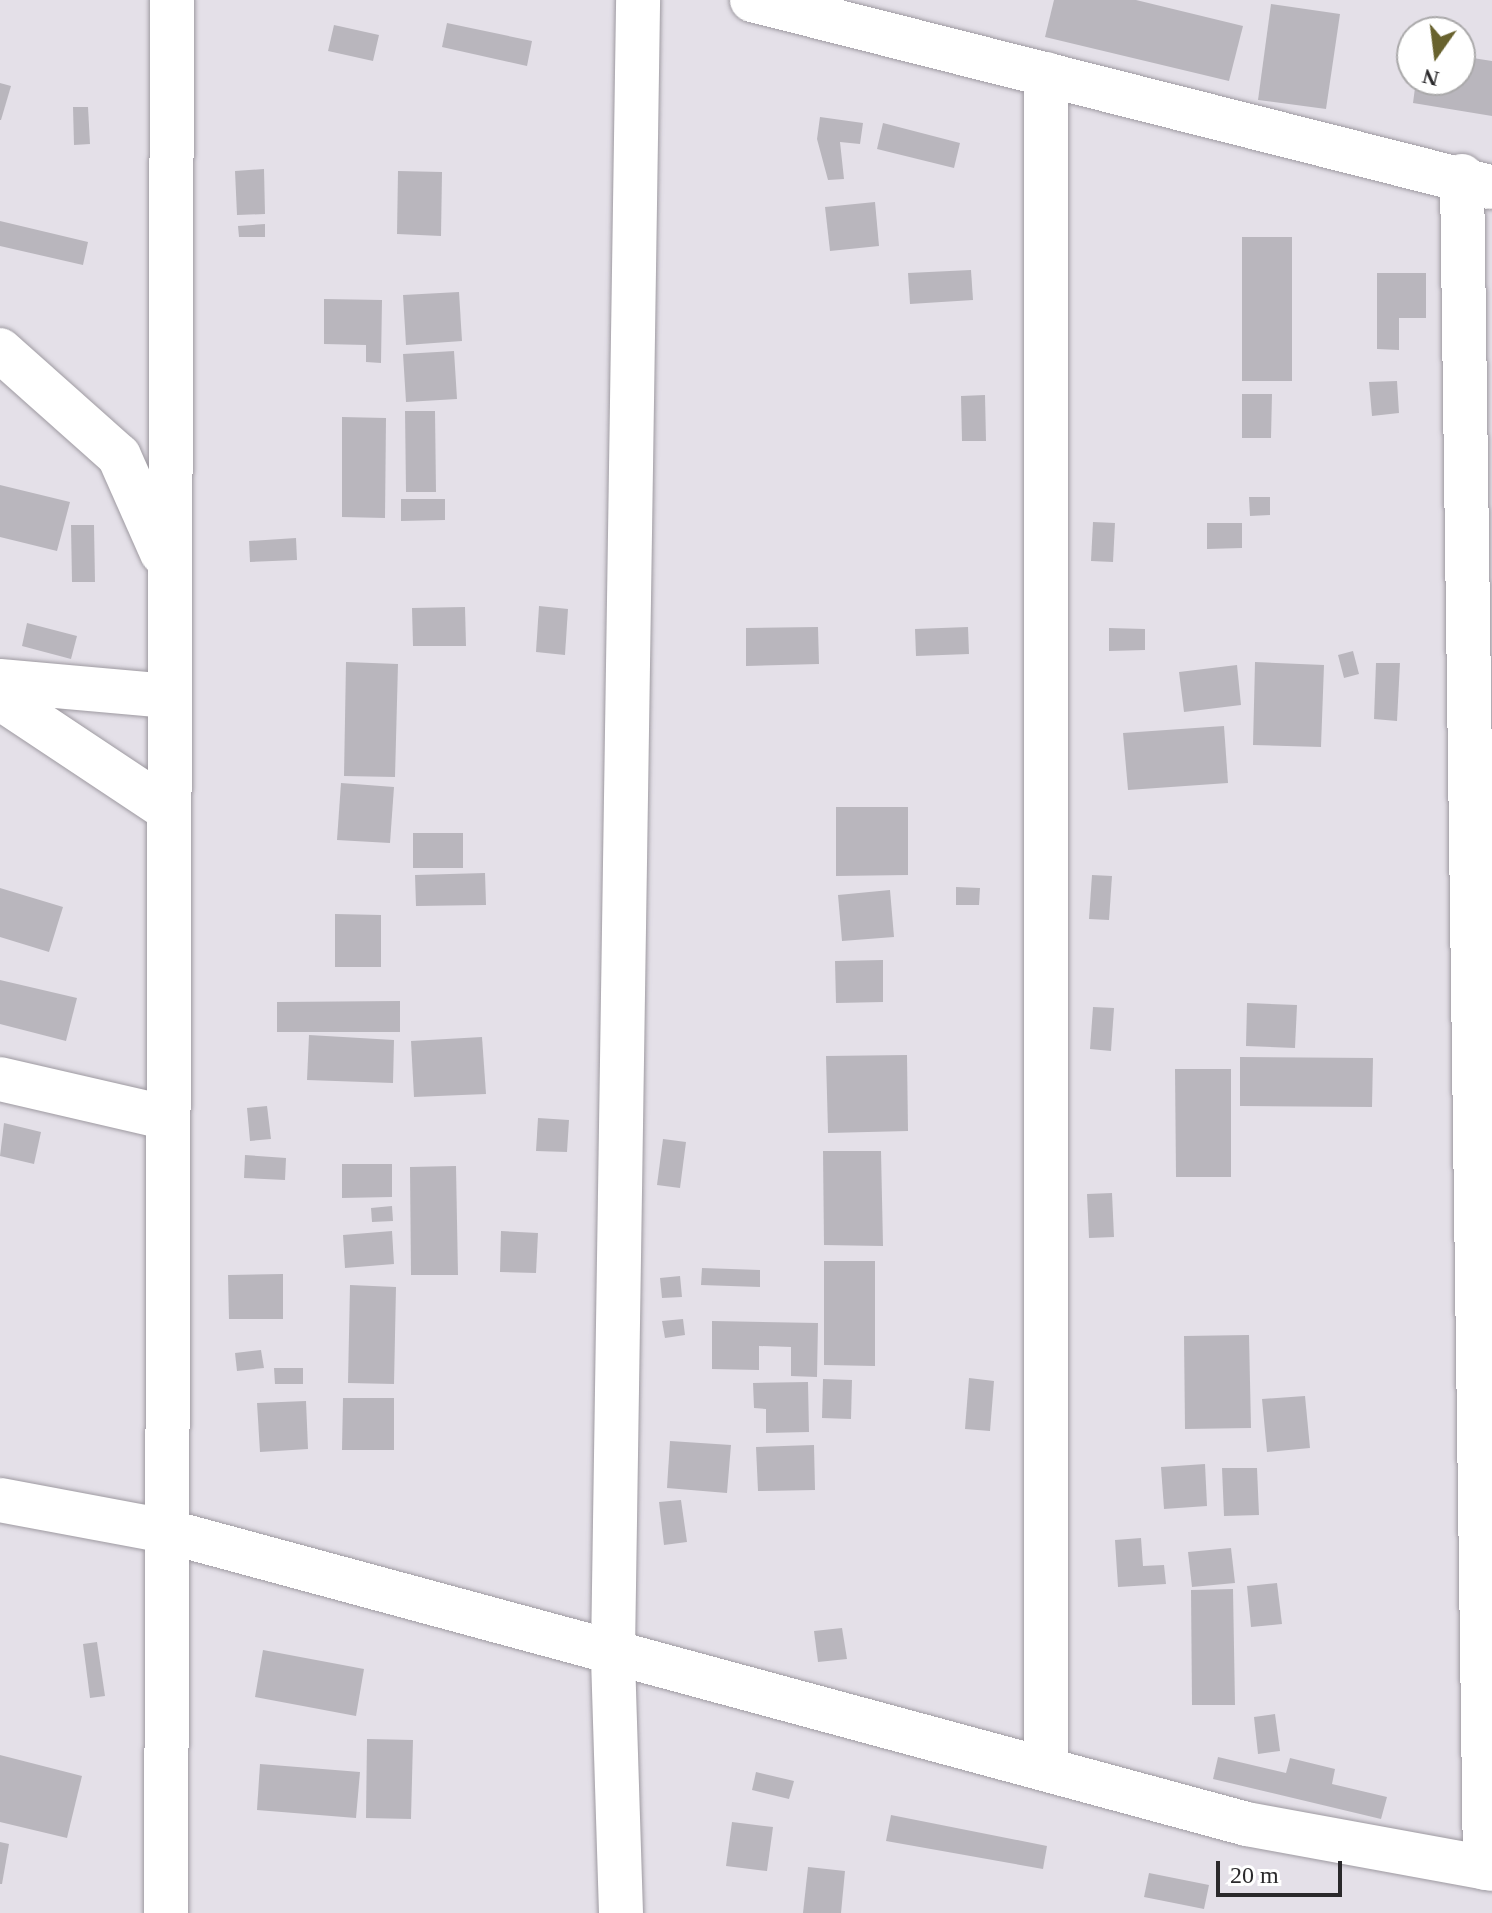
<!DOCTYPE html>
<style>
body{margin:0}
#map{position:relative;width:1492px;height:1913px;overflow:hidden;background:#e4e0e8;font-family:Georgia,serif}
div>[style]{position:absolute}
.building>*{inset:0;background:#b9b6bd}
.roads{filter:drop-shadow(0 0 2px #9e9aa1) drop-shadow(0 0 2px #9e9aa1)}
.minor>*{height:44px;margin:-22px;padding:0 22px;transform-origin:22px;border-radius:22px;background:#fff}
span{translate:-50% -50%;white-space:nowrap;text-align:center;line-height:1.15;-webkit-text-stroke:6px #fff;paint-order:stroke}
.north{position:absolute;left:1396px;top:16px;width:80px;height:80px;box-sizing:border-box;background:#fff;border:2px solid #aaa9aa;border-radius:50%;rotate:194deg;font-size:22px;font-weight:700;line-height:32px;text-align:center;color:#2a292b}
.north::after{content:'';display:block;margin:auto;width:28px;height:36px;background:#68622e;clip-path:polygon(50% 0,100% 100%,50% 72%,0 100%)}
.scale{position:absolute;left:1216px;top:1861px;width:126px;height:36px;box-sizing:border-box;border:4px solid #2a292b;border-top:0;padding-left:10px;font-size:24px;line-height:28px;white-space:nowrap;color:#2a292b;-webkit-text-stroke:6px #fff;paint-order:stroke}
</style>
<div id="map">
<div class="building">
<i style="clip-path:polygon(1054px 0,1136px 0,1243px 26px,1229px 81px,1045px 37px)"></i>
<i style="clip-path:polygon(1271px 4px,1340px 14px,1326px 109px,1258px 100px)"></i>
<i style="clip-path:polygon(447px 23px,532px 41px,527px 66px,442px 47px)"></i>
<i style="clip-path:polygon(334px 25px,379px 35px,373px 61px,328px 51px)"></i>
<i style="clip-path:polygon(1460px 56px,1492px 61px,1492px 116px,1413px 103px,1416px 80px,1460px 80px)"></i>
<i style="clip-path:polygon(0 83px,11px 86px,1px 120px,0 120px)"></i>
<i style="clip-path:polygon(73px 107px,88px 107px,90px 144px,74px 145px)"></i>
<i style="clip-path:polygon(820px 117px,863px 123px,860px 144px,840px 142px,844px 179px,828px 180px,817px 139px)"></i>
<i style="clip-path:polygon(883px 123px,960px 143px,954px 168px,877px 149px)"></i>
<i style="clip-path:polygon(264px 169px,265px 214px,237px 215px,235px 171px)"></i>
<i style="clip-path:polygon(398px 171px,442px 172px,441px 236px,397px 234px)"></i>
<i style="clip-path:polygon(875px 202px,879px 246px,830px 251px,825px 207px)"></i>
<i style="clip-path:polygon(0 221px,88px 242px,83px 265px,0 246px)"></i>
<i style="clip-path:polygon(265px 224px,265px 237px,239px 237px,238px 226px)"></i>
<i style="clip-path:polygon(1242px 237px,1292px 237px,1292px 381px,1242px 381px)"></i>
<i style="clip-path:polygon(971px 270px,973px 300px,910px 304px,908px 273px)"></i>
<i style="clip-path:polygon(1377px 273px,1426px 273px,1426px 318px,1399px 318px,1399px 350px,1377px 349px)"></i>
<i style="clip-path:polygon(459px 292px,462px 341px,406px 345px,403px 295px)"></i>
<i style="clip-path:polygon(324px 299px,382px 300px,381px 363px,366px 362px,366px 345px,324px 344px)"></i>
<i style="clip-path:polygon(454px 351px,457px 399px,406px 402px,403px 354px)"></i>
<i style="clip-path:polygon(1397px 381px,1399px 413px,1372px 416px,1369px 382px)"></i>
<i style="clip-path:polygon(1242px 394px,1272px 394px,1271px 438px,1242px 438px)"></i>
<i style="clip-path:polygon(985px 395px,986px 441px,962px 441px,961px 396px)"></i>
<i style="clip-path:polygon(405px 411px,435px 411px,436px 492px,406px 492px)"></i>
<i style="clip-path:polygon(342px 417px,386px 418px,385px 518px,342px 517px)"></i>
<i style="clip-path:polygon(0 485px,70px 502px,57px 551px,0 537px)"></i>
<i style="clip-path:polygon(1249px 497px,1270px 497px,1270px 515px,1250px 516px)"></i>
<i style="clip-path:polygon(401px 499px,445px 499px,445px 520px,401px 521px)"></i>
<i style="clip-path:polygon(1093px 522px,1115px 523px,1113px 562px,1091px 561px)"></i>
<i style="clip-path:polygon(1207px 523px,1242px 523px,1242px 548px,1207px 549px)"></i>
<i style="clip-path:polygon(71px 525px,94px 525px,95px 582px,72px 582px)"></i>
<i style="clip-path:polygon(296px 538px,297px 560px,250px 562px,249px 541px)"></i>
<i style="clip-path:polygon(539px 606px,568px 609px,565px 655px,536px 652px)"></i>
<i style="clip-path:polygon(465px 607px,466px 646px,413px 646px,412px 608px)"></i>
<i style="clip-path:polygon(27px 623px,77px 636px,71px 659px,22px 646px)"></i>
<i style="clip-path:polygon(818px 627px,819px 664px,746px 666px,746px 628px)"></i>
<i style="clip-path:polygon(968px 627px,969px 654px,916px 656px,915px 629px)"></i>
<i style="clip-path:polygon(1109px 628px,1145px 629px,1145px 650px,1109px 651px)"></i>
<i style="clip-path:polygon(1353px 651px,1359px 674px,1344px 678px,1338px 655px)"></i>
<i style="clip-path:polygon(346px 662px,398px 664px,395px 777px,344px 776px)"></i>
<i style="clip-path:polygon(1255px 662px,1324px 665px,1321px 747px,1253px 745px)"></i>
<i style="clip-path:polygon(1376px 663px,1400px 663px,1397px 721px,1374px 719px)"></i>
<i style="clip-path:polygon(1237px 665px,1241px 705px,1184px 712px,1179px 672px)"></i>
<i style="clip-path:polygon(1224px 726px,1228px 783px,1128px 790px,1123px 733px)"></i>
<i style="clip-path:polygon(341px 783px,394px 787px,390px 843px,337px 840px)"></i>
<i style="clip-path:polygon(836px 807px,908px 807px,908px 875px,836px 876px)"></i>
<i style="clip-path:polygon(413px 833px,463px 833px,463px 868px,413px 868px)"></i>
<i style="clip-path:polygon(485px 873px,486px 905px,416px 906px,415px 875px)"></i>
<i style="clip-path:polygon(1092px 875px,1112px 876px,1109px 920px,1089px 919px)"></i>
<i style="clip-path:polygon(956px 887px,980px 888px,979px 905px,956px 905px)"></i>
<i style="clip-path:polygon(0 888px,63px 907px,49px 952px,0 937px)"></i>
<i style="clip-path:polygon(890px 890px,894px 937px,842px 941px,838px 895px)"></i>
<i style="clip-path:polygon(335px 914px,381px 915px,381px 967px,335px 967px)"></i>
<i style="clip-path:polygon(883px 960px,883px 1002px,836px 1003px,835px 961px)"></i>
<i style="clip-path:polygon(0 980px,77px 998px,66px 1041px,0 1024px)"></i>
<i style="clip-path:polygon(400px 1001px,400px 1032px,277px 1032px,277px 1002px)"></i>
<i style="clip-path:polygon(1247px 1003px,1297px 1005px,1295px 1048px,1246px 1046px)"></i>
<i style="clip-path:polygon(1093px 1007px,1114px 1008px,1111px 1051px,1090px 1049px)"></i>
<i style="clip-path:polygon(309px 1035px,394px 1040px,393px 1083px,307px 1080px)"></i>
<i style="clip-path:polygon(482px 1037px,486px 1094px,414px 1097px,411px 1041px)"></i>
<i style="clip-path:polygon(907px 1055px,908px 1131px,828px 1133px,826px 1056px)"></i>
<i style="clip-path:polygon(1240px 1057px,1373px 1058px,1372px 1107px,1240px 1106px)"></i>
<i style="clip-path:polygon(1175px 1069px,1231px 1069px,1231px 1177px,1176px 1177px)"></i>
<i style="clip-path:polygon(267px 1106px,271px 1139px,250px 1141px,247px 1108px)"></i>
<i style="clip-path:polygon(538px 1118px,569px 1120px,567px 1152px,536px 1151px)"></i>
<i style="clip-path:polygon(4px 1123px,41px 1132px,34px 1164px,0 1156px)"></i>
<i style="clip-path:polygon(663px 1139px,686px 1142px,680px 1188px,657px 1185px)"></i>
<i style="clip-path:polygon(823px 1151px,881px 1151px,883px 1246px,824px 1245px)"></i>
<i style="clip-path:polygon(245px 1155px,286px 1158px,285px 1180px,244px 1178px)"></i>
<i style="clip-path:polygon(342px 1164px,392px 1164px,392px 1197px,342px 1198px)"></i>
<i style="clip-path:polygon(456px 1166px,458px 1275px,411px 1275px,410px 1167px)"></i>
<i style="clip-path:polygon(1112px 1193px,1114px 1237px,1089px 1238px,1087px 1194px)"></i>
<i style="clip-path:polygon(392px 1206px,393px 1221px,372px 1222px,371px 1208px)"></i>
<i style="clip-path:polygon(392px 1231px,394px 1264px,345px 1268px,343px 1235px)"></i>
<i style="clip-path:polygon(501px 1231px,538px 1233px,536px 1273px,500px 1272px)"></i>
<i style="clip-path:polygon(824px 1261px,875px 1261px,875px 1366px,824px 1365px)"></i>
<i style="clip-path:polygon(702px 1268px,760px 1270px,760px 1287px,701px 1285px)"></i>
<i style="clip-path:polygon(283px 1274px,283px 1319px,229px 1319px,228px 1275px)"></i>
<i style="clip-path:polygon(680px 1276px,682px 1297px,662px 1298px,660px 1278px)"></i>
<i style="clip-path:polygon(350px 1285px,396px 1287px,394px 1384px,348px 1383px)"></i>
<i style="clip-path:polygon(683px 1319px,685px 1335px,665px 1338px,662px 1321px)"></i>
<i style="clip-path:polygon(712px 1321px,818px 1323px,817px 1377px,791px 1376px,791px 1347px,759px 1346px,759px 1370px,712px 1369px)"></i>
<i style="clip-path:polygon(1249px 1335px,1251px 1428px,1185px 1429px,1184px 1336px)"></i>
<i style="clip-path:polygon(261px 1350px,264px 1368px,237px 1371px,235px 1353px)"></i>
<i style="clip-path:polygon(274px 1368px,303px 1368px,303px 1384px,275px 1384px)"></i>
<i style="clip-path:polygon(969px 1378px,994px 1381px,990px 1431px,965px 1429px)"></i>
<i style="clip-path:polygon(823px 1379px,852px 1380px,851px 1419px,822px 1418px)"></i>
<i style="clip-path:polygon(808px 1382px,809px 1432px,766px 1433px,766px 1409px,754px 1408px,753px 1383px)"></i>
<i style="clip-path:polygon(1305px 1396px,1310px 1448px,1267px 1452px,1262px 1399px)"></i>
<i style="clip-path:polygon(343px 1398px,394px 1398px,394px 1450px,342px 1450px)"></i>
<i style="clip-path:polygon(306px 1401px,308px 1449px,260px 1452px,257px 1403px)"></i>
<i style="clip-path:polygon(670px 1441px,731px 1445px,727px 1493px,667px 1488px)"></i>
<i style="clip-path:polygon(814px 1445px,815px 1490px,758px 1491px,756px 1447px)"></i>
<i style="clip-path:polygon(1205px 1464px,1207px 1506px,1164px 1509px,1161px 1467px)"></i>
<i style="clip-path:polygon(1222px 1468px,1257px 1468px,1259px 1515px,1224px 1516px)"></i>
<i style="clip-path:polygon(681px 1500px,687px 1542px,664px 1545px,659px 1502px)"></i>
<i style="clip-path:polygon(1141px 1538px,1143px 1566px,1164px 1565px,1166px 1584px,1118px 1587px,1115px 1540px)"></i>
<i style="clip-path:polygon(1231px 1548px,1235px 1583px,1192px 1587px,1188px 1552px)"></i>
<i style="clip-path:polygon(1277px 1583px,1282px 1624px,1251px 1627px,1247px 1586px)"></i>
<i style="clip-path:polygon(1233px 1589px,1235px 1705px,1192px 1705px,1191px 1590px)"></i>
<i style="clip-path:polygon(842px 1628px,847px 1659px,818px 1662px,814px 1631px)"></i>
<i style="clip-path:polygon(97px 1642px,105px 1696px,90px 1698px,83px 1644px)"></i>
<i style="clip-path:polygon(263px 1650px,364px 1669px,356px 1716px,255px 1697px)"></i>
<i style="clip-path:polygon(1275px 1714px,1280px 1751px,1258px 1754px,1254px 1717px)"></i>
<i style="clip-path:polygon(367px 1739px,413px 1740px,411px 1819px,366px 1818px)"></i>
<i style="clip-path:polygon(0 1755px,82px 1776px,67px 1838px,0 1822px)"></i>
<i style="clip-path:polygon(1218px 1757px,1286px 1773px,1290px 1758px,1335px 1769px,1332px 1784px,1387px 1797px,1381px 1819px,1213px 1779px)"></i>
<i style="clip-path:polygon(260px 1764px,360px 1772px,356px 1818px,257px 1810px)"></i>
<i style="clip-path:polygon(756px 1772px,794px 1781px,789px 1799px,752px 1790px)"></i>
<i style="clip-path:polygon(891px 1815px,1047px 1846px,1043px 1869px,886px 1841px)"></i>
<i style="clip-path:polygon(732px 1822px,773px 1827px,767px 1871px,726px 1866px)"></i>
<i style="clip-path:polygon(0 1842px,9px 1844px,2px 1884px,0 1884px)"></i>
<i style="clip-path:polygon(808px 1867px,845px 1871px,841px 1913px,803px 1913px)"></i>
<i style="clip-path:polygon(1149px 1873px,1209px 1885px,1204px 1909px,1144px 1897px)"></i>
</div>
<div class="roads">
<div class="minor">
<i style="left:752px;top:0;width:761px;rotate:14.22deg"></i>
<i style="left:1046px;top:74px;width:1695px;rotate:90deg"></i>
<i style="left:1462px;top:176px;width:1692px;rotate:89.22deg"></i>
<i style="left:0;top:350px;width:159px;rotate:41.7deg"></i>
<i style="left:119px;top:456px;width:106px;rotate:66.1deg"></i>
<i style="left:0;top:681px;width:169px;rotate:5.1deg"></i>
<i style="left:0;top:698px;width:201px;rotate:33.6deg"></i>
<i style="left:0;top:1079px;width:169px;rotate:13deg"></i>
<i style="left:0;top:1500px;width:169px;rotate:10.6deg"></i>
<i style="left:166px;top:1531px;width:1120px;rotate:15.17deg"></i>
<i style="left:1247px;top:1824px;width:249px;rotate:10.4deg"></i>
<i style="left:166px;top:1913px;width:1913px;rotate:-89.82deg"></i>
<i style="left:621px;top:1913px;width:260px;rotate:-91.8deg"></i>
<i style="left:613px;top:1653px;width:1653px;rotate:-89.13deg"></i>
</div>
</div>
<div class="north">N</div>
<div class="scale">20 m</div>
</div>
